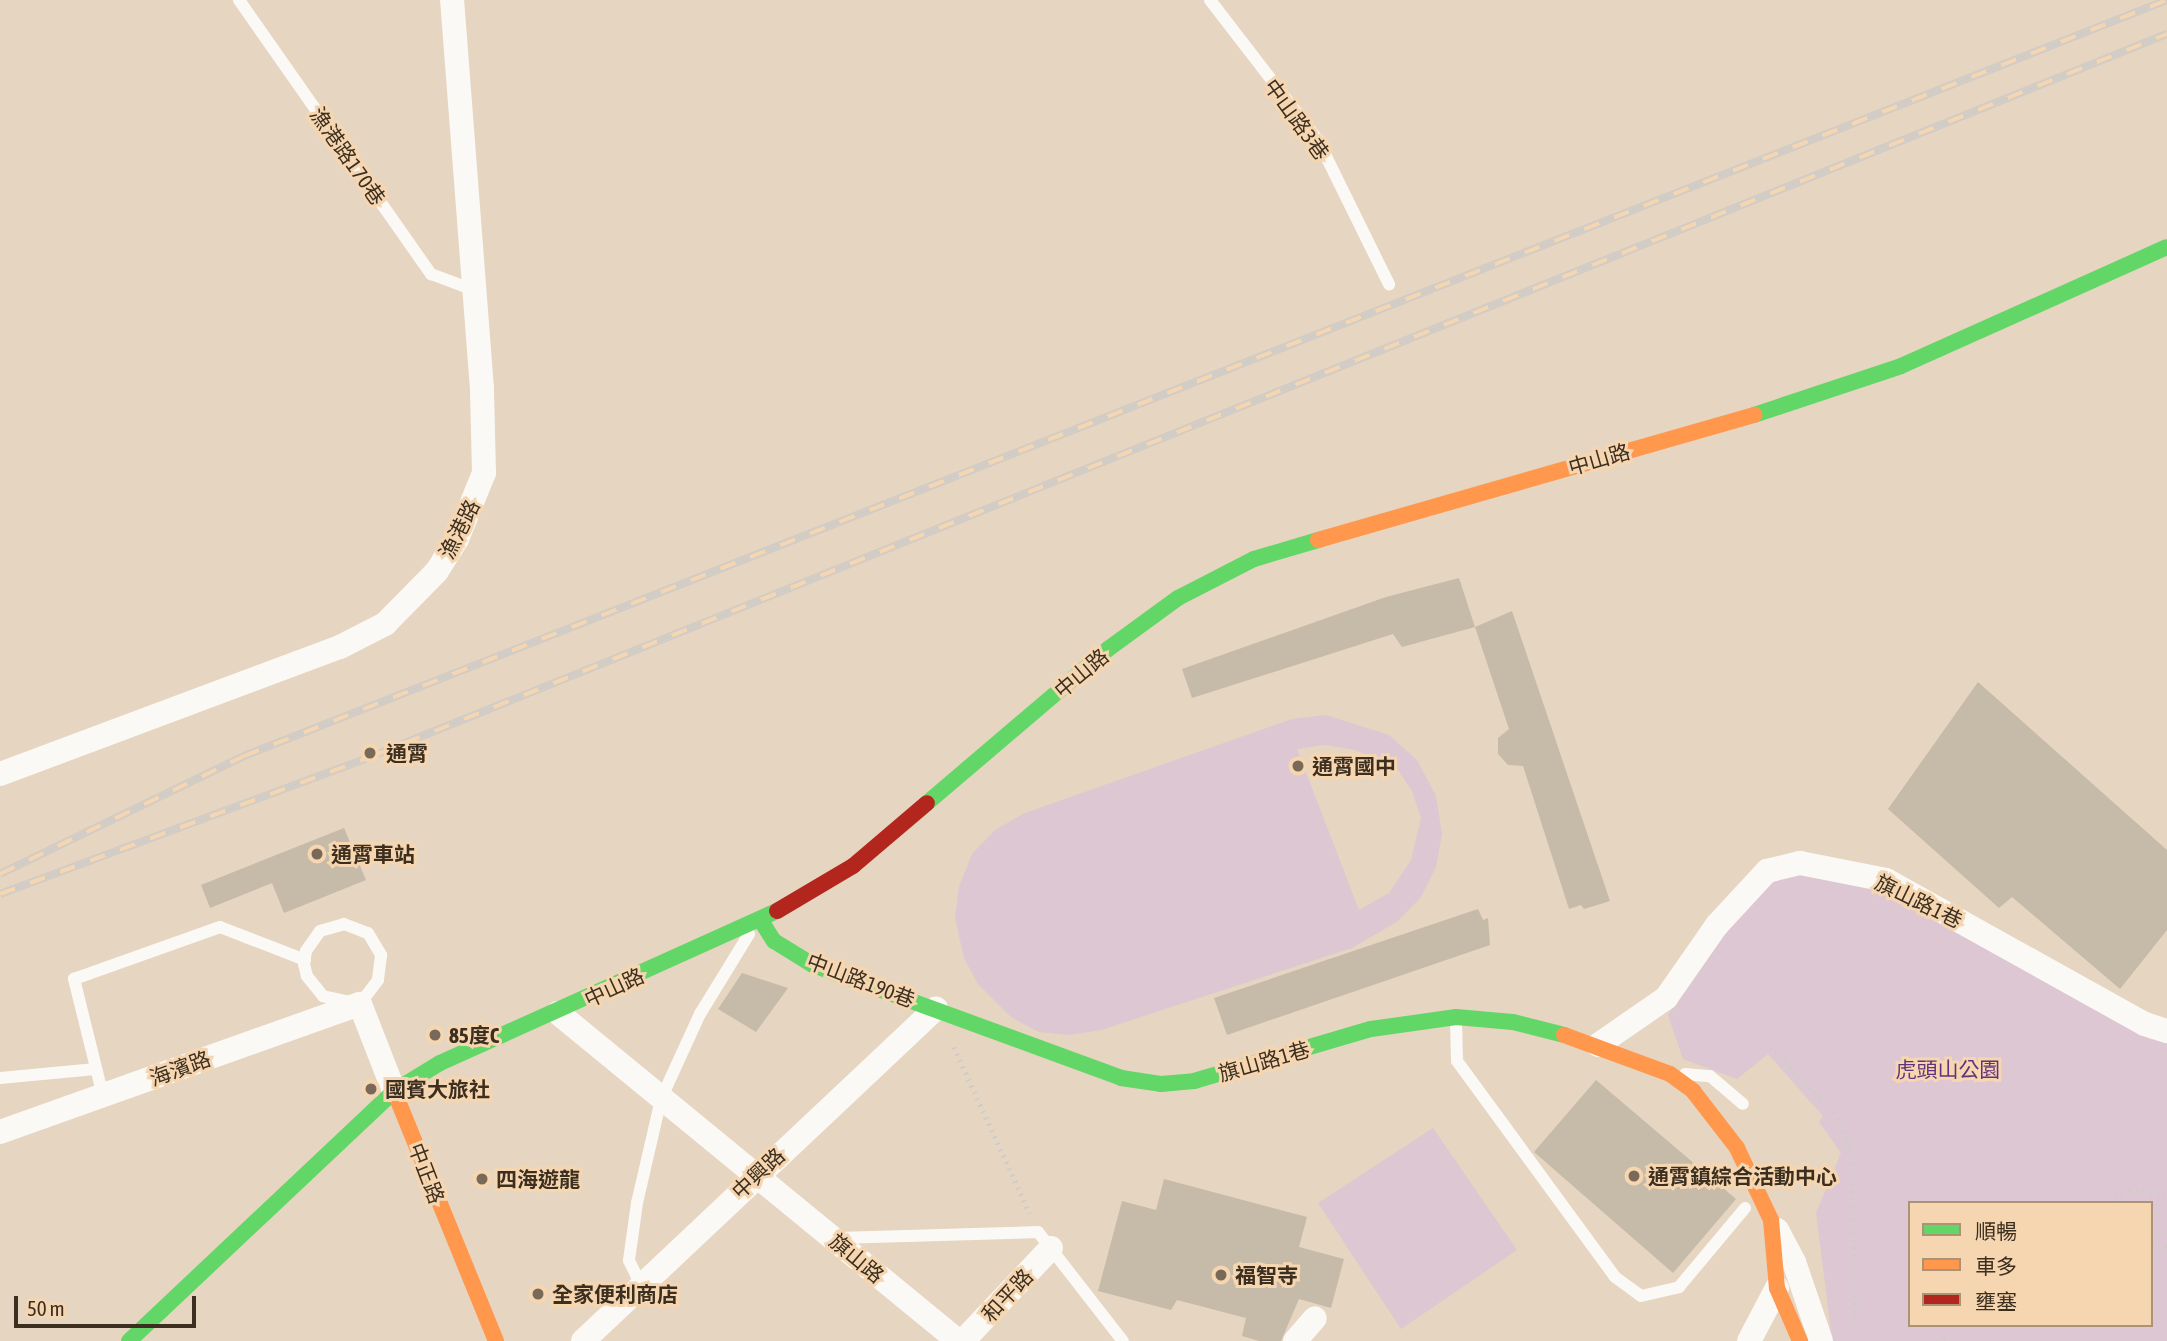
<!DOCTYPE html>
<meta charset="utf-8">
<style>
body{margin:0}
#map{position:relative;width:2167px;height:1341px;overflow:hidden;background:#e6d5c0;font-family:"Asap Condensed","Noto Sans TC",sans-serif}
div>[style]{position:absolute}
.green>*{inset:0;background:#dcc7d3}
.building>*{inset:0;background:#c5bba8}
.path>*{height:4.5px;margin-top:-2.25px;transform-origin:0;background:repeating-linear-gradient(90deg,#d2ccc6 0 2px,transparent 0 7px)}
.lane>*{height:12px;margin:-6px;padding:0 6px;transform-origin:6px;border-radius:6px;background:#fbf9f6}
.street>*{height:24px;margin:-12px;padding:0 12px;transform-origin:12px;border-radius:12px;background:#fbf9f6}
.fast>*{height:16px;margin:-8px;padding:0 8px;transform-origin:8px;border-radius:8px;background:#63d668}
.slow>*{height:16px;margin:-8px;padding:0 8px;transform-origin:8px;border-radius:8px;background:#ff974d}
.jam>*{height:16px;margin:-8px;padding:0 8px;transform-origin:8px;border-radius:8px;background:#b3261e}
.rail>*{height:8px;margin-top:-4px;transform-origin:0;background:repeating-linear-gradient(90deg,#f6d6b0 0 16px,#d1ccc5 0 32px);box-sizing:border-box;border-block:2px solid #d1ccc5}
.dots>*{width:19px;height:19px;translate:-50% -50%;box-sizing:border-box;border:4px solid #f6d6b0;border-radius:50%}
span{translate:-50% -50%;white-space:nowrap;text-align:center;line-height:1.15;-webkit-text-stroke:6px #f6d6b0;paint-order:stroke}
.street-label{font-size:21px;color:#3c2f20}
.poi-label{font-size:21px;color:#3c2f20;font-weight:700}
.left{translate:0 -50%;text-align:left}
.park-label{font-size:21px;color:#62337c}
.legend{position:absolute;left:1908px;top:1201px;width:245px;height:126px;box-sizing:border-box;background:#f6d6b0;border:2px solid #ac9376;margin:0;padding:9px 12px;list-style:none;font-size:21px;color:#3c2f20}
.legend li{display:flex;align-items:center;gap:14px;height:35px}
.legend b{width:35px;border:2px solid #ac9376}
.scale{position:absolute;left:14px;top:1296px;width:182px;height:32px;box-sizing:border-box;border:4px solid #3c2f20;border-top:0;padding-left:9px;font-size:21px;line-height:24px;white-space:nowrap;color:#3c2f20;-webkit-text-stroke:5px #f6d6b0;paint-order:stroke}
</style>
<div id="map">
<div class="green">
<i style="clip-path:polygon(evenodd,1326px 715px,1389px 735px,1417px 760px,1436px 796px,1442px 834px,1436px 867px,1421px 897px,1398px 921px,1352px 948px,1101px 1030px,1069px 1035px,1039px 1032px,1011px 1017px,978px 984px,964px 958px,955px 918px,959px 887px,972px 854px,995px 830px,1025px 813px,1292px 719px,1326px 715px,1324px 745px,1355px 750px,1396px 767px,1412px 791px,1421px 818px,1411px 860px,1389px 893px,1359px 910px,1297px 749px,1324px 745px)"></i>
<i style="clip-path:polygon(evenodd,1790px 874px,1860px 884px,1904px 897px,2149px 1039px,2167px 1043px,2167px 1341px,1828px 1341px,1832px 1339px,1816px 1213px,1841px 1153px,1819px 1122px,1823px 1116px,1768px 1054px,1737px 1079px,1683px 1059px,1668px 1015px,1750px 897px,1771px 880px,1790px 874px,1910px 1203px,2151px 1203px,2151px 1325px,1910px 1325px,1910px 1203px)"></i>
<i style="clip-path:polygon(1433px 1128px,1517px 1250px,1401px 1329px,1318px 1203px)"></i>
</div>
<div class="building">
<i style="clip-path:polygon(1459px 578px,1475px 627px,1402px 647px,1393px 634px,1192px 698px,1182px 669px,1386px 597px)"></i>
<i style="clip-path:polygon(1512px 611px,1610px 901px,1584px 909px,1581px 905px,1569px 909px,1523px 766px,1508px 765px,1498px 754px,1498px 738px,1509px 729px,1475px 627px)"></i>
<i style="clip-path:polygon(1978px 682px,2167px 850px,2167px 930px,2120px 989px,2012px 897px,1999px 908px,1888px 809px)"></i>
<i style="clip-path:polygon(344px 828px,366px 880px,284px 913px,272px 883px,210px 908px,201px 885px)"></i>
<i style="clip-path:polygon(1478px 909px,1483px 920px,1488px 918px,1490px 945px,1227px 1035px,1214px 998px)"></i>
<i style="clip-path:polygon(742px 973px,788px 988px,756px 1032px,718px 1009px)"></i>
<i style="clip-path:polygon(1596px 1080px,1736px 1199px,1673px 1273px,1534px 1152px)"></i>
<i style="clip-path:polygon(1164px 1179px,1307px 1217px,1299px 1247px,1344px 1259px,1331px 1308px,1299px 1299px,1281px 1341px,1259px 1341px,1242px 1336px,1246px 1318px,1177px 1300px,1171px 1310px,1098px 1291px,1122px 1201px,1156px 1210px)"></i>
</div>
<div class="path">
<i style="left:954px;top:1047px;width:183px;rotate:65.5deg"></i>
<i style="left:1770px;top:1047px;width:92px;rotate:45deg"></i>
<i style="left:1835px;top:1112px;width:40px;rotate:66.6deg"></i>
<i style="left:1851px;top:1149px;width:171px;rotate:88.3deg"></i>
<i style="left:1856px;top:1320px;width:23px;rotate:121deg"></i>
<i style="left:2110px;top:1203px;width:24px;rotate:-36deg"></i>
<i style="left:2129px;top:1189px;width:39px;rotate:10deg"></i>
<i style="left:2151px;top:1245px;width:16px;rotate:4deg"></i>
<i style="left:1937px;top:1341px;width:12px;rotate:-20deg"></i>
</div>
<div class="lane">
<i style="left:239px;top:0;width:335px;rotate:55deg"></i>
<i style="left:431px;top:274px;width:46px;rotate:20.4deg"></i>
<i style="left:1210px;top:0;width:177px;rotate:52.4deg"></i>
<i style="left:1318px;top:140px;width:161px;rotate:63.8deg"></i>
<i style="left:344px;top:924px;width:26px;rotate:21deg"></i>
<i style="left:368px;top:933px;width:26px;rotate:59deg"></i>
<i style="left:381px;top:955px;width:25px;rotate:97deg"></i>
<i style="left:378px;top:980px;width:30px;rotate:127deg"></i>
<i style="left:360px;top:1004px;width:38px;rotate:-168deg"></i>
<i style="left:323px;top:996px;width:26px;rotate:-129deg"></i>
<i style="left:307px;top:976px;width:12px;rotate:-104deg"></i>
<i style="left:304px;top:964px;width:13px;rotate:-81deg"></i>
<i style="left:306px;top:951px;width:24px;rotate:-55deg"></i>
<i style="left:320px;top:931px;width:25px;rotate:-16deg"></i>
<i style="left:1456px;top:1020px;width:41px;rotate:88.6deg"></i>
<i style="left:1457px;top:1061px;width:268px;rotate:53.8deg"></i>
<i style="left:1615px;top:1277px;width:32px;rotate:36deg"></i>
<i style="left:1641px;top:1296px;width:39px;rotate:-13deg"></i>
<i style="left:1679px;top:1287px;width:103px;rotate:-50.1deg"></i>
<i style="left:1685px;top:1074px;width:25px;rotate:5deg"></i>
<i style="left:1710px;top:1076px;width:43px;rotate:40.3deg"></i>
<i style="left:0;top:1078px;width:96px;rotate:-5.4deg"></i>
<i style="left:103px;top:1096px;width:121px;rotate:-103.9deg"></i>
<i style="left:74px;top:979px;width:155px;rotate:-19.6deg"></i>
<i style="left:220px;top:927px;width:91px;rotate:21.2deg"></i>
<i style="left:837px;top:1238px;width:201px;rotate:-1.7deg"></i>
<i style="left:1038px;top:1232px;width:138px;rotate:52.1deg"></i>
<i style="left:640px;top:1283px;width:25px;rotate:-116deg"></i>
<i style="left:629px;top:1260px;width:58px;rotate:-82deg"></i>
<i style="left:637px;top:1203px;width:107px;rotate:-77deg"></i>
<i style="left:661px;top:1099px;width:94px;rotate:-65.4deg"></i>
<i style="left:700px;top:1014px;width:94px;rotate:-58.5deg"></i>
</div>
<div class="street">
<i style="left:0;top:774px;width:363px;rotate:-20.5deg"></i>
<i style="left:340px;top:647px;width:51px;rotate:-27.1deg"></i>
<i style="left:385px;top:624px;width:74px;rotate:-45.5deg"></i>
<i style="left:437px;top:571px;width:38px;rotate:-58deg"></i>
<i style="left:457px;top:539px;width:71px;rotate:-67.8deg"></i>
<i style="left:484px;top:473px;width:84px;rotate:-91.4deg"></i>
<i style="left:482px;top:389px;width:390px;rotate:-94.4deg"></i>
<i style="left:558px;top:1013px;width:517px;rotate:39.35deg"></i>
<i style="left:1598px;top:1045px;width:83px;rotate:-34.7deg"></i>
<i style="left:1666px;top:998px;width:89px;rotate:-55.1deg"></i>
<i style="left:1717px;top:925px;width:74px;rotate:-47.2deg"></i>
<i style="left:1767px;top:871px;width:34px;rotate:-14deg"></i>
<i style="left:1800px;top:863px;width:88px;rotate:11.2deg"></i>
<i style="left:1886px;top:880px;width:296px;rotate:29.1deg"></i>
<i style="left:2145px;top:1024px;width:23px;rotate:18deg"></i>
<i style="left:0;top:1132px;width:382px;rotate:-19.6deg"></i>
<i style="left:360px;top:1004px;width:93px;rotate:68.7deg"></i>
<i style="left:1777px;top:1230px;width:36px;rotate:62deg"></i>
<i style="left:1794px;top:1262px;width:83px;rotate:71.1deg"></i>
<i style="left:583px;top:1341px;width:485px;rotate:-43.3deg"></i>
<i style="left:963px;top:1341px;width:128px;rotate:-46.6deg"></i>
<i style="left:1295px;top:1341px;width:30px;rotate:-49deg"></i>
<i style="left:1749px;top:1341px;width:60px;rotate:-62.2deg"></i>
</div>
<div class="fast">
<i style="left:1754px;top:415px;width:155px;rotate:-18.4deg"></i>
<i style="left:1901px;top:366px;width:291px;rotate:-24.1deg"></i>
<i style="left:927px;top:803px;width:238px;rotate:-40.4deg"></i>
<i style="left:1108px;top:649px;width:87px;rotate:-36.1deg"></i>
<i style="left:1178px;top:598px;width:85px;rotate:-27.2deg"></i>
<i style="left:1254px;top:559px;width:67px;rotate:-16.5deg"></i>
<i style="left:760px;top:919px;width:26px;rotate:58deg"></i>
<i style="left:774px;top:941px;width:46px;rotate:31.6deg"></i>
<i style="left:813px;top:965px;width:328px;rotate:20.1deg"></i>
<i style="left:1121px;top:1078px;width:40px;rotate:8.5deg"></i>
<i style="left:1161px;top:1084px;width:33px;rotate:-5deg"></i>
<i style="left:1194px;top:1081px;width:184px;rotate:-16.4deg"></i>
<i style="left:1371px;top:1029px;width:86px;rotate:-8deg"></i>
<i style="left:1456px;top:1017px;width:57px;rotate:5deg"></i>
<i style="left:1513px;top:1022px;width:53px;rotate:14.3deg"></i>
<i style="left:129px;top:1341px;width:364px;rotate:-43.3deg"></i>
<i style="left:394px;top:1091px;width:54px;rotate:-31.3deg"></i>
<i style="left:440px;top:1063px;width:370px;rotate:-24.3deg"></i>
</div>
<div class="slow">
<i style="left:1318px;top:540px;width:454px;rotate:-16deg"></i>
<i style="left:1564px;top:1035px;width:113px;rotate:20.2deg"></i>
<i style="left:1670px;top:1074px;width:29px;rotate:36deg"></i>
<i style="left:1693px;top:1091px;width:72px;rotate:52.3deg"></i>
<i style="left:1737px;top:1148px;width:80px;rotate:64.7deg"></i>
<i style="left:1771px;top:1220px;width:68px;rotate:85deg"></i>
<i style="left:1777px;top:1288px;width:58px;rotate:66.5deg"></i>
<i style="left:394px;top:1091px;width:270px;rotate:67.8deg"></i>
</div>
<div class="jam">
<i style="left:777px;top:911px;width:88px;rotate:-30.6deg"></i>
<i style="left:853px;top:866px;width:97px;rotate:-40.4deg"></i>
</div>
<div class="rail">
<i style="left:0;top:874px;width:271px;rotate:-25.8deg"></i>
<i style="left:244px;top:756px;width:2066px;rotate:-21.46deg"></i>
<i style="left:0;top:894px;width:400px;rotate:-20.3deg"></i>
<i style="left:375px;top:755px;width:1932px;rotate:-21.92deg"></i>
</div>
<div class="dots">
<i style="left:370px;top:753px;background:#786958"></i>
<i style="left:1298px;top:766px;background:#786958"></i>
<i style="left:317px;top:854px;background:#786958"></i>
<i style="left:435px;top:1035px;background:#786958"></i>
<i style="left:371px;top:1089px;background:#786958"></i>
<i style="left:1634px;top:1176px;background:#786958"></i>
<i style="left:482px;top:1179px;background:#786958"></i>
<i style="left:1221px;top:1275px;background:#786958"></i>
<i style="left:538px;top:1294px;background:#786958"></i>
</div>
<div class="street-label">
<span style="left:1297px;top:119px;rotate:54deg">中山路3巷</span>
<span style="left:348px;top:156px;rotate:55deg">漁港路170巷</span>
<span style="left:1599px;top:459px;rotate:-16deg">中山路</span>
<span style="left:459px;top:529px;rotate:-63deg">漁港路</span>
<span style="left:1081px;top:673px;rotate:-40deg">中山路</span>
<span style="left:1919px;top:901px;rotate:26deg">旗山路1巷</span>
<span style="left:861px;top:980px;rotate:21deg">中山路190巷</span>
<span style="left:614px;top:987px;rotate:-25deg">中山路</span>
<span style="left:1264px;top:1061px;rotate:-16deg">旗山路1巷</span>
<span style="left:180px;top:1068px;rotate:-20deg">海濱路</span>
<span style="left:427px;top:1173px;rotate:69deg">中正路</span>
<span style="left:758px;top:1173px;rotate:-43deg">中興路</span>
<span style="left:857px;top:1258px;rotate:40deg">旗山路</span>
<span style="left:1007px;top:1295px;rotate:-47deg">和平路</span>
</div>
<div class="poi-label">
<span class="left" style="left:386px;top:753px">通霄</span>
<span class="left" style="left:1312px;top:766px">通霄國中</span>
<span class="left" style="left:331px;top:854px">通霄車站</span>
<span class="left" style="left:449px;top:1035px">85度C</span>
<span class="left" style="left:385px;top:1089px">國賓大旅社</span>
<span class="left" style="left:1648px;top:1176px">通霄鎮綜合活動中心</span>
<span class="left" style="left:496px;top:1179px">四海遊龍</span>
<span class="left" style="left:1235px;top:1275px">福智寺</span>
<span class="left" style="left:552px;top:1294px">全家便利商店</span>
</div>
<div class="park-label">
<span style="left:1948px;top:1069px">虎頭山公園</span>
</div>
<ul class="legend">
<li><b style="height:9px;background:#63d668"></b>順暢</li>
<li><b style="height:9px;background:#ff974d"></b>車多</li>
<li><b style="height:9px;background:#b3261e"></b>壅塞</li>
</ul>
<div class="scale">50 m</div>
</div>
